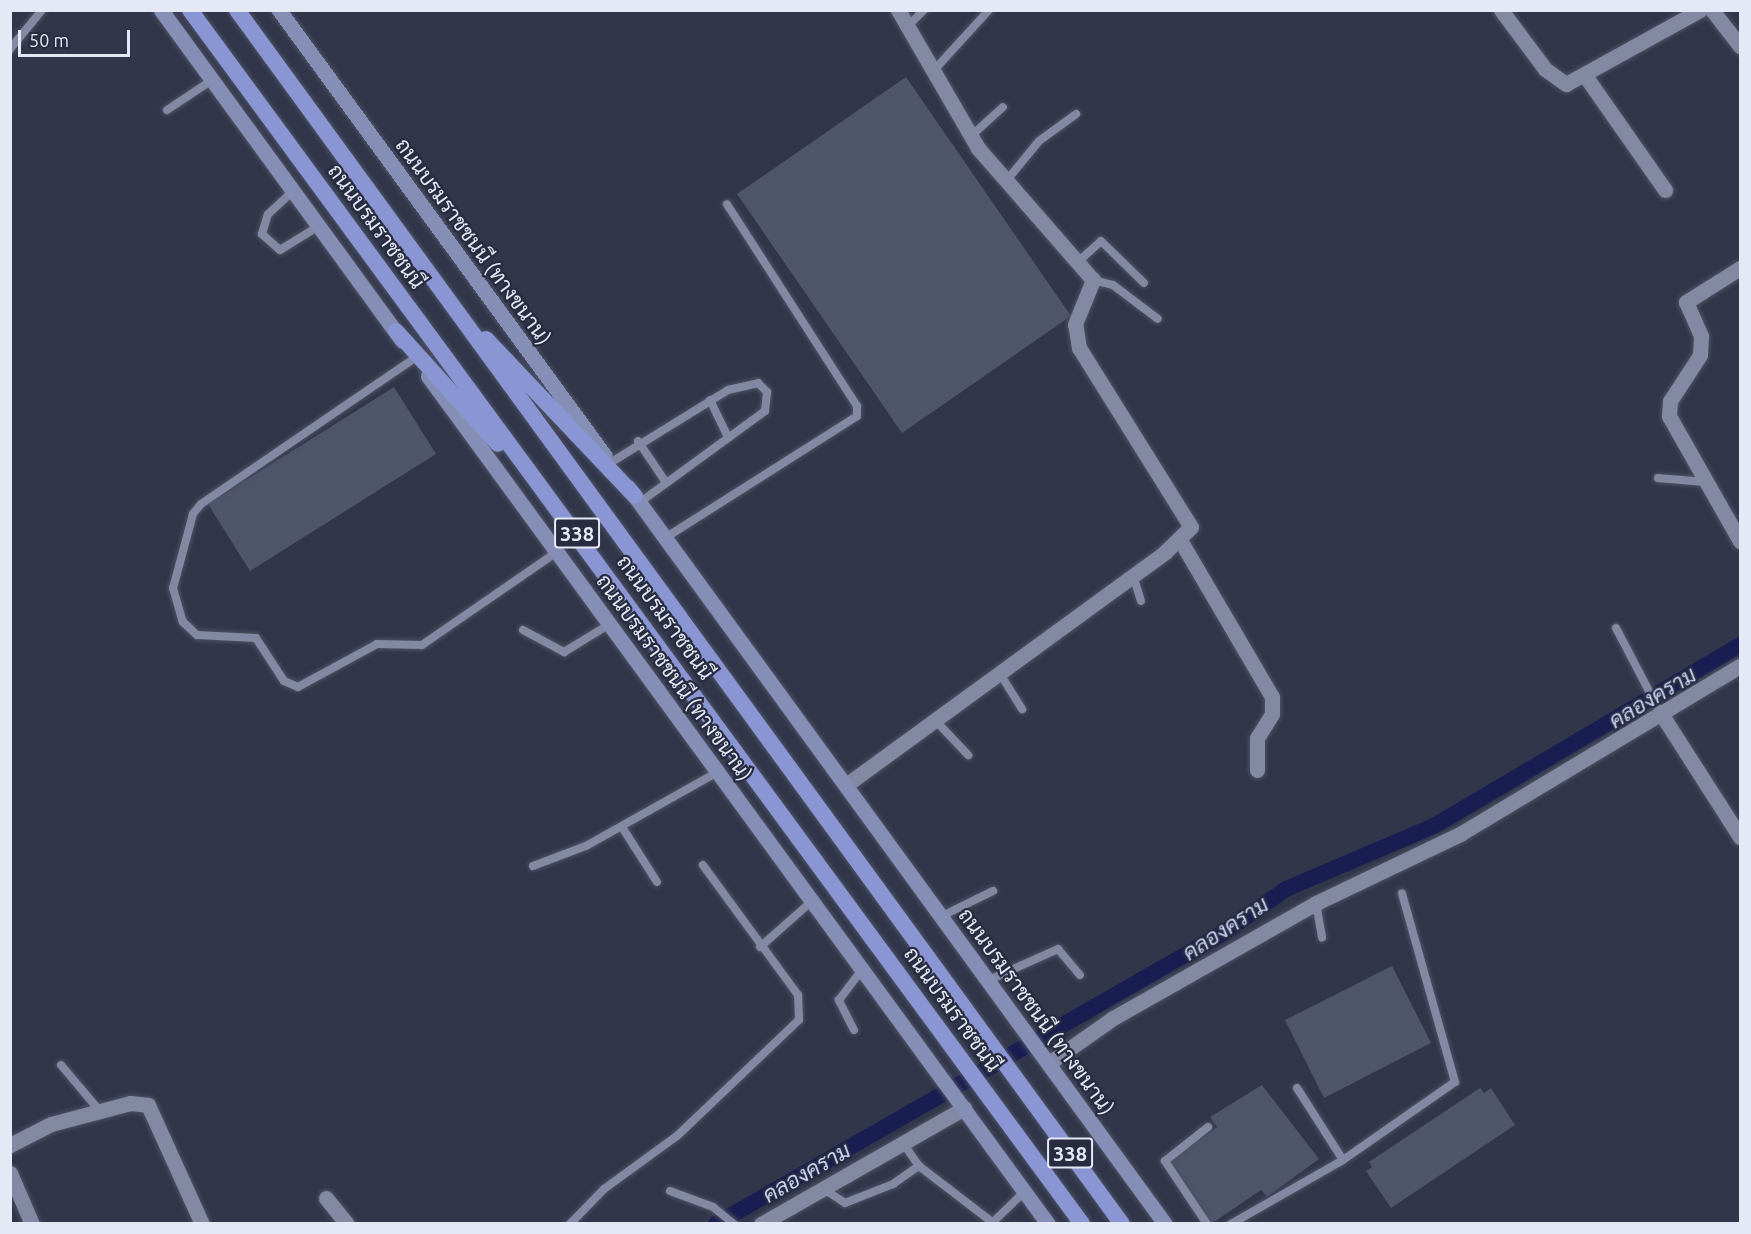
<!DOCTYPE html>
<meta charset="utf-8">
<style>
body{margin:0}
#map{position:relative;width:1751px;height:1234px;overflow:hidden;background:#31364b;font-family:Ubuntu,Sarabun,sans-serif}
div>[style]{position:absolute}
.canal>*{height:16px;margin:-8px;padding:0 8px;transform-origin:8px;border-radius:8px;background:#191e52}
.building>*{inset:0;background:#4f556b}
.roads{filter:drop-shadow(0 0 2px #4e5263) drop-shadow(0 0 2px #4e5263)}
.service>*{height:8px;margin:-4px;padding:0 4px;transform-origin:4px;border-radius:4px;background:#8389a2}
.minor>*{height:15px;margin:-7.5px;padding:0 7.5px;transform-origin:7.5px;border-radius:7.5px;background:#8389a2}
.secondary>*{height:15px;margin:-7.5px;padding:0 7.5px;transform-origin:7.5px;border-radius:7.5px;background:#858eb5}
.trunk>*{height:16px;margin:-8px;padding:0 8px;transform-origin:8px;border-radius:8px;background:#8a96d4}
span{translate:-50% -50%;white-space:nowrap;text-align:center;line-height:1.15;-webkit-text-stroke:4.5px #282c40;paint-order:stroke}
.shield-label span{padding:2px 4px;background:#282c40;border:2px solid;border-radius:4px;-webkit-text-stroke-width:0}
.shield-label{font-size:20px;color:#e5e9f6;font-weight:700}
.street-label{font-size:21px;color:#e5e9f6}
.water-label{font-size:22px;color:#c8d1f4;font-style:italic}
.frame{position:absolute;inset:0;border:12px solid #e5e9f6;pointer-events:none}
.scale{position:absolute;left:18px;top:30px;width:112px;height:27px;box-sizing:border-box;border:3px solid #e5e9f6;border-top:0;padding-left:8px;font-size:18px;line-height:21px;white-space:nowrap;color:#e5e9f6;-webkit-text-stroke:4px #282c40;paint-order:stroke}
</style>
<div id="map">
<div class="canal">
<i style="left:716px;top:1224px;width:585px;rotate:-29.85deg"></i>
<i style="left:1223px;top:933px;width:77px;rotate:-34.9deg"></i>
<i style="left:1286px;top:889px;width:161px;rotate:-23.1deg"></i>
<i style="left:1434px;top:826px;width:356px;rotate:-30.6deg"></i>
</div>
<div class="building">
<i style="clip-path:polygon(906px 77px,1071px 316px,902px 433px,737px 194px)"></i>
<i style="clip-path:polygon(394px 387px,436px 454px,250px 571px,208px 504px)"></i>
<i style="clip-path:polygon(1392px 966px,1431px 1043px,1324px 1098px,1285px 1020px)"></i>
<i style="clip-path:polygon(1262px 1085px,1319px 1159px,1267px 1197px,1261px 1190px,1211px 1224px,1167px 1163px,1217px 1127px,1210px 1117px)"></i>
<i style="clip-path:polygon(1480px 1088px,1484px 1093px,1491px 1088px,1515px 1125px,1391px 1208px,1366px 1171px,1372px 1167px,1369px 1162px)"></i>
</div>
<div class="roads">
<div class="service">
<i style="left:907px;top:27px;width:24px;rotate:-45deg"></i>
<i style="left:10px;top:49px;width:50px;rotate:-50.6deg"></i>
<i style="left:936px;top:68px;width:79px;rotate:-47.6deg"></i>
<i style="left:167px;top:110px;width:54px;rotate:-33.7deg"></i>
<i style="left:971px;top:136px;width:43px;rotate:-42.2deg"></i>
<i style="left:1007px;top:180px;width:50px;rotate:-50.6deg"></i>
<i style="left:1039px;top:141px;width:46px;rotate:-36.1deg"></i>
<i style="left:293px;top:191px;width:34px;rotate:137deg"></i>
<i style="left:268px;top:214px;width:21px;rotate:107deg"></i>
<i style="left:262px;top:234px;width:24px;rotate:42deg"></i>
<i style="left:280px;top:250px;width:46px;rotate:-31.6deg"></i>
<i style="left:1080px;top:260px;width:28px;rotate:-42deg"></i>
<i style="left:1101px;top:241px;width:60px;rotate:44.3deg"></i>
<i style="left:1093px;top:280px;width:21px;rotate:14deg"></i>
<i style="left:1113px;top:285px;width:56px;rotate:37.1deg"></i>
<i style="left:415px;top:358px;width:259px;rotate:145.7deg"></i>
<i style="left:201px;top:504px;width:13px;rotate:129deg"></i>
<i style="left:193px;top:514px;width:77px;rotate:105.1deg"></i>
<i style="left:173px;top:588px;width:35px;rotate:74deg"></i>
<i style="left:183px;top:622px;width:19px;rotate:43deg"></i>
<i style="left:197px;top:635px;width:59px;rotate:2.9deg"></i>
<i style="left:256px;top:638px;width:51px;rotate:56.9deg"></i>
<i style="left:284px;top:681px;width:15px;rotate:23deg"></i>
<i style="left:298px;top:687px;width:90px;rotate:-28.6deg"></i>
<i style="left:377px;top:644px;width:45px;rotate:1.3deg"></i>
<i style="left:422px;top:645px;width:164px;rotate:-34.6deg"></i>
<i style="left:710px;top:400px;width:41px;rotate:64.1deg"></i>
<i style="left:638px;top:441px;width:48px;rotate:56deg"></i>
<i style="left:610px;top:463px;width:139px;rotate:-31.7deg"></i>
<i style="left:728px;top:390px;width:31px;rotate:-13deg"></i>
<i style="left:758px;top:383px;width:13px;rotate:45deg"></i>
<i style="left:767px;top:392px;width:19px;rotate:96deg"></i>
<i style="left:765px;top:411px;width:156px;rotate:143.9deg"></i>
<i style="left:1658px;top:478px;width:47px;rotate:4.9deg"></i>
<i style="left:665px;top:538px;width:227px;rotate:-32.4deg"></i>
<i style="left:857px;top:416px;width:10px;rotate:-90deg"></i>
<i style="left:857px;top:406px;width:240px;rotate:-122.8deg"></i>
<i style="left:1133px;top:575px;width:27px;rotate:73deg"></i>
<i style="left:1616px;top:628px;width:97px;rotate:62.4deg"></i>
<i style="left:523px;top:630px;width:47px;rotate:28.2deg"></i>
<i style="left:564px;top:652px;width:54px;rotate:-31.3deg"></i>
<i style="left:999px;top:672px;width:44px;rotate:58.1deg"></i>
<i style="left:934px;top:719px;width:50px;rotate:46.6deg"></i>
<i style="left:622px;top:827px;width:65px;rotate:57.5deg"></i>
<i style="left:533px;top:866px;width:57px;rotate:-20.7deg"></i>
<i style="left:586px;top:846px;width:151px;rotate:-29.3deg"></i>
<i style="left:1316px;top:903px;width:35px;rotate:80deg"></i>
<i style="left:942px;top:916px;width:57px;rotate:-26.1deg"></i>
<i style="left:760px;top:947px;width:69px;rotate:-41.5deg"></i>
<i style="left:989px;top:980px;width:76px;rotate:-24.2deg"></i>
<i style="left:1058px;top:949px;width:34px;rotate:50deg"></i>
<i style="left:854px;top:1030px;width:34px;rotate:-117deg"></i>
<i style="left:839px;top:1000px;width:39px;rotate:-53deg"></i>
<i style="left:61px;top:1065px;width:59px;rotate:49.8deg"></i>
<i style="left:1297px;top:1088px;width:85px;rotate:57.4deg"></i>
<i style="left:919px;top:1166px;width:92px;rotate:37.5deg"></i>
<i style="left:822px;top:1188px;width:27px;rotate:33deg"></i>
<i style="left:845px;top:1203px;width:52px;rotate:-21.6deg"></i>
<i style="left:893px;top:1184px;width:32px;rotate:-35deg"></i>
<i style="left:919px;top:1166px;width:29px;rotate:-125deg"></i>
<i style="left:670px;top:1191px;width:46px;rotate:20.4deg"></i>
<i style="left:713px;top:1207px;width:27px;rotate:39deg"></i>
<i style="left:570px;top:1224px;width:49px;rotate:-45.8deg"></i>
<i style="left:604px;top:1189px;width:90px;rotate:-36deg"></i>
<i style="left:677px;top:1136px;width:168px;rotate:-43.6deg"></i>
<i style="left:799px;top:1020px;width:25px;rotate:-92deg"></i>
<i style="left:798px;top:995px;width:161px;rotate:-126.2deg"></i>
<i style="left:991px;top:1224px;width:47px;rotate:-44.1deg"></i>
<i style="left:1207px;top:1224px;width:76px;rotate:-123.7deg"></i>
<i style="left:1165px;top:1161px;width:55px;rotate:-38.3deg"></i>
<i style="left:1231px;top:1224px;width:129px;rotate:-29.7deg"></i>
<i style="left:1343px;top:1160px;width:136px;rotate:-34.9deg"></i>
<i style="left:1455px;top:1082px;width:196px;rotate:-105.7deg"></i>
</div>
<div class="minor">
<i style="left:1501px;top:10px;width:74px;rotate:53.3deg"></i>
<i style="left:1545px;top:69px;width:26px;rotate:36deg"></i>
<i style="left:1566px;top:84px;width:153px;rotate:-28.9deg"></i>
<i style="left:1712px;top:10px;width:46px;rotate:52.1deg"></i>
<i style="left:1586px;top:77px;width:138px;rotate:55deg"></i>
<i style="left:1740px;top:268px;width:64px;rotate:147.8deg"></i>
<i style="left:1686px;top:302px;width:37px;rotate:66deg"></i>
<i style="left:1701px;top:336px;width:19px;rotate:93deg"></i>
<i style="left:1700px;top:355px;width:55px;rotate:123.1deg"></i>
<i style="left:1670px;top:401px;width:15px;rotate:94deg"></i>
<i style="left:1669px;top:416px;width:144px;rotate:60.4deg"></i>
<i style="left:1180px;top:540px;width:182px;rotate:59.6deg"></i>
<i style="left:1272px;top:697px;width:17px;rotate:90deg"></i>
<i style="left:1272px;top:714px;width:28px;rotate:122deg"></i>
<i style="left:1257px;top:738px;width:32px;rotate:90deg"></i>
<i style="left:1662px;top:715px;width:145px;rotate:57.4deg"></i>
<i style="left:846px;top:785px;width:395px;rotate:-36.1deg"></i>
<i style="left:1165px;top:552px;width:36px;rotate:-44deg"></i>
<i style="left:1191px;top:527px;width:211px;rotate:-122deg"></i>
<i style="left:1079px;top:348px;width:24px;rotate:-99deg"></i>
<i style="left:1075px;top:324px;width:48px;rotate:-67.8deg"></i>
<i style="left:1093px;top:280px;width:175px;rotate:-131.1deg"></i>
<i style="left:978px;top:148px;width:160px;rotate:-120.1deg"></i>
<i style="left:1049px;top:1063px;width:78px;rotate:-35.1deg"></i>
<i style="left:1113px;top:1018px;width:233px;rotate:-29.5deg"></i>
<i style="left:1316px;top:903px;width:160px;rotate:-25.6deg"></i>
<i style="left:1460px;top:834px;width:327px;rotate:-31deg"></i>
<i style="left:10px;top:1145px;width:46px;rotate:-27.1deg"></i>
<i style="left:51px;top:1124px;width:82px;rotate:-14.9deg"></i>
<i style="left:130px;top:1103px;width:18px;rotate:6deg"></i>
<i style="left:148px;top:1105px;width:131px;rotate:65.6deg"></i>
<i style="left:10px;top:1173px;width:56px;rotate:66.7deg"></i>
<i style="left:326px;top:1198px;width:33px;rotate:51deg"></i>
<i style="left:761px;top:1224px;width:234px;rotate:-29.7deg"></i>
</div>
<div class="secondary">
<i style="left:161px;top:10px;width:409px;rotate:53.9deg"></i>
<i style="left:279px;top:10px;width:552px;rotate:53.84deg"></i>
<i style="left:428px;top:376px;width:1050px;rotate:53.83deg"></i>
<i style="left:628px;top:487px;width:912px;rotate:53.92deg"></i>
</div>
<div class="trunk">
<i style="left:190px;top:10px;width:1506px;rotate:53.69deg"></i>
<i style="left:237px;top:10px;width:1502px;rotate:53.91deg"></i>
<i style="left:396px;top:331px;width:152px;rotate:47.9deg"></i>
<i style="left:486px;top:339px;width:216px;rotate:46.5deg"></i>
</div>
</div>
<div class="shield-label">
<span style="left:577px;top:533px">338</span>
<span style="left:1070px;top:1153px">338</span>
</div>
<div class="street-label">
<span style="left:377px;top:226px;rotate:54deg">ถนนบรมราชชนนี</span>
<span style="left:474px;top:241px;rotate:54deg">ถนนบรมราชชนนี (ทางขนาน)</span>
<span style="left:666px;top:617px;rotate:54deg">ถนนบรมราชชนนี</span>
<span style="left:675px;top:677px;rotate:54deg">ถนนบรมราชชนนี (ทางขนาน)</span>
<span style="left:953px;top:1009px;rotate:54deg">ถนนบรมราชชนนี</span>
<span style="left:1037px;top:1011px;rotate:54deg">ถนนบรมราชชนนี (ทางขนาน)</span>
</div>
<div class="water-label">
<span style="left:1652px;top:697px;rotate:-31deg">คลองคราม</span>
<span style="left:1225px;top:928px;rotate:-33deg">คลองคราม</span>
<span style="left:806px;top:1172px;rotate:-30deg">คลองคราม</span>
</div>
<div class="frame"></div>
<div class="scale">50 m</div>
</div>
